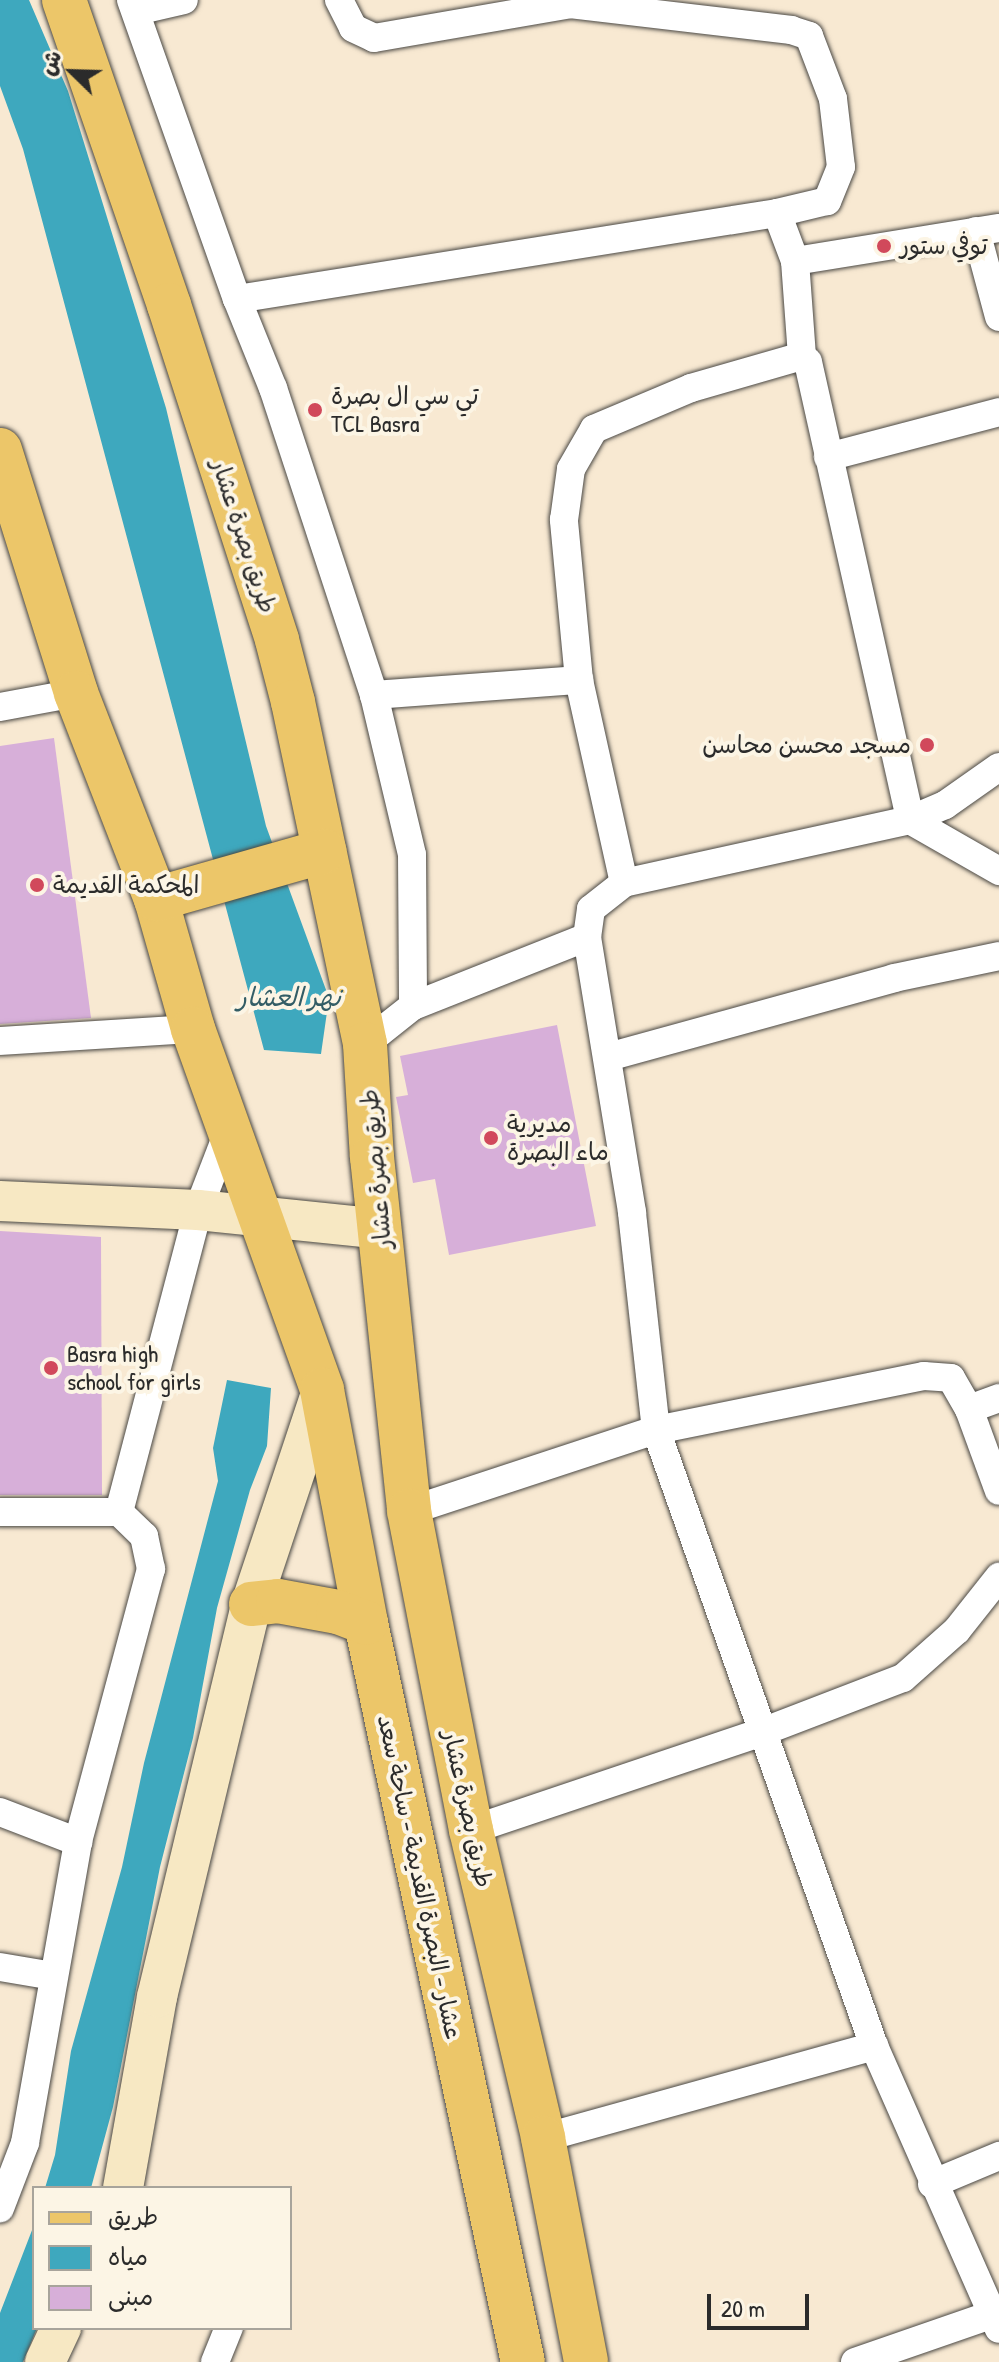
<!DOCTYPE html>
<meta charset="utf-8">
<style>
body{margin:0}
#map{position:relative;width:999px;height:2362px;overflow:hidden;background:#f8e9d2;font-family:"Patrick Hand","Playpen Sans Arabic",sans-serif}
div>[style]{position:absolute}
.water>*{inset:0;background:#3ea8be}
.building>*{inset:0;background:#d7afd9}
.roads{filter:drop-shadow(0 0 2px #4a4844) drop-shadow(0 0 2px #4a4844)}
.street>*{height:28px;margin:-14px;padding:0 14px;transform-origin:14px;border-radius:14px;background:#fff}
.secondary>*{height:40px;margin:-20px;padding:0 20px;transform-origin:20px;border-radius:20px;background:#f7e8c3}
.primary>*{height:44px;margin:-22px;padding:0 22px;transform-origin:22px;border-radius:22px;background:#ecc669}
.dots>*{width:22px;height:22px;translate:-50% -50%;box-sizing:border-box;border:4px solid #fcf5e5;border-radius:50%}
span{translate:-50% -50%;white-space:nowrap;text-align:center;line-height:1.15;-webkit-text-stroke:8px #fcf5e5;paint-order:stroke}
.poi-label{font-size:24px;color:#2b2b2b}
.left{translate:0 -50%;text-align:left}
.right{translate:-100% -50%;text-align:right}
.street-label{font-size:24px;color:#2b2b2b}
.water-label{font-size:26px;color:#335d66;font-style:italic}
.legend{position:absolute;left:32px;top:2186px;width:260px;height:144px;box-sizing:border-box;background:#fcf5e5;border:2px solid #a8a49b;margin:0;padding:10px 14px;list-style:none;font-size:24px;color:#2b2b2b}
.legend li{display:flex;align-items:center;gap:16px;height:40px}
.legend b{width:40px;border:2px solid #a8a49b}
.north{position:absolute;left:32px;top:32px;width:80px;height:80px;-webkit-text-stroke:6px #fcf5e5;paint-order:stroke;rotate:293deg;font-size:22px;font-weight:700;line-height:32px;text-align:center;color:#2b2b2b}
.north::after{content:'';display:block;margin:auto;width:28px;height:36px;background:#2b2b2b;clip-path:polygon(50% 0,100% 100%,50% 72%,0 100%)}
.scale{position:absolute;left:707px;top:2294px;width:102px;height:36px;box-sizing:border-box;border:4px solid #2b2b2b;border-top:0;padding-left:10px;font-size:24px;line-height:28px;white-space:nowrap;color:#2b2b2b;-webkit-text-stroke:6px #fcf5e5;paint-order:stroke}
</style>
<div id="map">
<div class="water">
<i style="clip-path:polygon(0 0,29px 0,68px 91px,166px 408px,266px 826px,329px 998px,321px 1054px,264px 1050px,23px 149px,0 86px)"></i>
<i style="clip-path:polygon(227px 1380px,271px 1388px,267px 1446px,250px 1490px,217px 1608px,193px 1738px,160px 1867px,113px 2107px,91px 2188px,45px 2188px,55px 2155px,71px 2051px,122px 1867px,144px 1763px,218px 1481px,213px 1448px)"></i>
<i style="clip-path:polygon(34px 2225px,34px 2328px,37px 2328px,23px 2362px,0 2362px,0 2313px)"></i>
</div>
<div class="building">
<i style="clip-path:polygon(54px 738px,91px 1018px,0 1024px,0 746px)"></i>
<i style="clip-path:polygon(557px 1025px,596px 1226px,449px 1255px,435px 1179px,413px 1183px,396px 1097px,408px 1095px,400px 1056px)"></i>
<i style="clip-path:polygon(0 1231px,101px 1237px,102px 1495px,0 1495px)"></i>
</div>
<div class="roads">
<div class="street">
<i style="left:131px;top:0;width:317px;rotate:70.5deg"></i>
<i style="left:237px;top:299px;width:96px;rotate:68deg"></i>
<i style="left:273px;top:388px;width:323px;rotate:71.8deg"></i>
<i style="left:374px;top:695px;width:164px;rotate:76.6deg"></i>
<i style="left:412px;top:855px;width:151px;rotate:89.6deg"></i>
<i style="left:339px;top:0;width:31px;rotate:63deg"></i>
<i style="left:353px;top:28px;width:23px;rotate:25deg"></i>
<i style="left:374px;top:38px;width:199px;rotate:-9.8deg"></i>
<i style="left:570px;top:4px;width:223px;rotate:6.7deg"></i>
<i style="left:791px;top:30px;width:19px;rotate:18deg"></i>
<i style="left:809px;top:36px;width:67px;rotate:69.1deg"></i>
<i style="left:833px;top:99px;width:68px;rotate:83.3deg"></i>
<i style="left:841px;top:167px;width:37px;rotate:112deg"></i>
<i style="left:827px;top:201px;width:51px;rotate:166.5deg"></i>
<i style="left:136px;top:11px;width:49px;rotate:-12.9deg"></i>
<i style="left:976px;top:231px;width:89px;rotate:75deg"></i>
<i style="left:795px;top:261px;width:207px;rotate:-9.2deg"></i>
<i style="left:237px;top:299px;width:547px;rotate:-9.05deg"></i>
<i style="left:777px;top:213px;width:51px;rotate:69.4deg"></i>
<i style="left:795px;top:261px;width:95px;rotate:85.8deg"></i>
<i style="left:802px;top:356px;width:8px;rotate:45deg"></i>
<i style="left:808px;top:362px;width:469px;rotate:77.4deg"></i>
<i style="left:910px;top:820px;width:103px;rotate:29.8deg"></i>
<i style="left:828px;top:457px;width:177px;rotate:-14.7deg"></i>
<i style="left:374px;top:695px;width:206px;rotate:-4.2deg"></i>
<i style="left:0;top:707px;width:77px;rotate:-10.4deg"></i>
<i style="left:999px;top:767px;width:66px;rotate:144.9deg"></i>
<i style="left:945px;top:805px;width:38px;rotate:157deg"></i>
<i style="left:910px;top:820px;width:293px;rotate:167.6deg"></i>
<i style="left:624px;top:883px;width:42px;rotate:141.8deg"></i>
<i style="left:591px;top:909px;width:28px;rotate:98deg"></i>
<i style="left:587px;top:937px;width:280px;rotate:80.7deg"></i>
<i style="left:632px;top:1213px;width:218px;rotate:83.7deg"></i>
<i style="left:656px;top:1430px;width:653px;rotate:70.51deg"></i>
<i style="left:874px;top:2046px;width:309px;rotate:66.2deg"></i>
<i style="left:624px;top:883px;width:208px;rotate:-102.5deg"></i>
<i style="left:579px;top:680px;width:161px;rotate:-95.4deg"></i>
<i style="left:564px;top:520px;width:51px;rotate:-82.2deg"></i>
<i style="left:571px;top:469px;width:46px;rotate:-60.1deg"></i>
<i style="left:594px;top:429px;width:105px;rotate:-22.9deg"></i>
<i style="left:691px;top:388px;width:116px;rotate:-16.1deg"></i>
<i style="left:0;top:1041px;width:193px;rotate:-3.6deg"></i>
<i style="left:365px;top:1044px;width:61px;rotate:-38.4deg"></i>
<i style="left:413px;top:1006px;width:187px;rotate:-21.6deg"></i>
<i style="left:608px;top:1057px;width:297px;rotate:-15.4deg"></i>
<i style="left:894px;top:978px;width:107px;rotate:-11.8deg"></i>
<i style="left:969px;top:1409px;width:32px;rotate:-20deg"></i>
<i style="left:409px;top:1511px;width:260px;rotate:-18.2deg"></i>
<i style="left:656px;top:1430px;width:273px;rotate:-11.4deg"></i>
<i style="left:924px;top:1376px;width:27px;rotate:4deg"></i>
<i style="left:951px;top:1378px;width:36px;rotate:60deg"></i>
<i style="left:969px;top:1409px;width:87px;rotate:69.9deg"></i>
<i style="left:0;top:1512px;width:119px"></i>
<i style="left:119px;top:1512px;width:35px;rotate:44deg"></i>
<i style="left:144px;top:1536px;width:34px;rotate:78deg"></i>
<i style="left:151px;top:1569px;width:283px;rotate:105deg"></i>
<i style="left:78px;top:1842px;width:306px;rotate:100deg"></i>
<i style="left:25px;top:2143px;width:70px;rotate:111deg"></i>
<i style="left:119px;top:1512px;width:312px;rotate:-75.3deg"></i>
<i style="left:198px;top:1210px;width:89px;rotate:-68.9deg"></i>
<i style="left:0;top:1812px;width:84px;rotate:21deg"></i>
<i style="left:471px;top:1830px;width:307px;rotate:-18.6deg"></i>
<i style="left:762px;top:1732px;width:151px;rotate:-21deg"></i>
<i style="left:903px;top:1678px;width:72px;rotate:-41.6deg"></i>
<i style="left:957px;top:1630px;width:68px;rotate:-51.6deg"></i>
<i style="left:0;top:1967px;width:54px;rotate:9.6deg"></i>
<i style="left:543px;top:2138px;width:344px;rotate:-15.5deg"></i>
<i style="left:932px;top:2184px;width:73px;rotate:-22.7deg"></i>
<i style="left:215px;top:2362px;width:37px;rotate:-68deg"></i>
<i style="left:855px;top:2362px;width:152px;rotate:-19.1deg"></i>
</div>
<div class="secondary">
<i style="left:0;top:1201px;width:198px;rotate:2.6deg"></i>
<i style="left:198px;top:1210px;width:184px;rotate:5.9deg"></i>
<i style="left:123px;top:2188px;width:194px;rotate:-79.9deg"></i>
<i style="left:157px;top:1997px;width:404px;rotate:-76.5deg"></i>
<i style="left:251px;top:1604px;width:225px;rotate:-71.6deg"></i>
<i style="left:45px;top:2362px;width:38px;rotate:-65deg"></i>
</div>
<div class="primary">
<i style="left:64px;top:0;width:323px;rotate:71deg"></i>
<i style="left:169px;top:305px;width:352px;rotate:72.1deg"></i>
<i style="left:277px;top:640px;width:64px;rotate:75.5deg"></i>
<i style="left:293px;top:702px;width:349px;rotate:78.1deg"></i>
<i style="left:365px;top:1044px;width:113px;rotate:86.5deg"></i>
<i style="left:372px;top:1157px;width:356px;rotate:84deg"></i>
<i style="left:409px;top:1511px;width:325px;rotate:79deg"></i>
<i style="left:471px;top:1830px;width:316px;rotate:76.8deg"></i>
<i style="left:543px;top:2138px;width:228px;rotate:79.1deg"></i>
<i style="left:0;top:450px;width:255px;rotate:72.6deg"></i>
<i style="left:76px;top:693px;width:221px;rotate:68.8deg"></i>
<i style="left:156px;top:899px;width:135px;rotate:74.1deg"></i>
<i style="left:193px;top:1029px;width:383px;rotate:70.3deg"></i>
<i style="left:322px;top:1390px;width:237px;rotate:79.3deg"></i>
<i style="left:366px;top:1623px;width:755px;rotate:78.01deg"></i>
<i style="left:156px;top:899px;width:175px;rotate:-15.9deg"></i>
<i style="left:251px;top:1604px;width:27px;rotate:-6deg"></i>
<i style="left:278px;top:1601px;width:61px;rotate:10.4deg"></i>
<i style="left:338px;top:1612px;width:30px;rotate:21deg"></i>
</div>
</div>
<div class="dots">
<i style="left:884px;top:246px;background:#d1495b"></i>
<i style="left:315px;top:410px;background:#d1495b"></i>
<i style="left:927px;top:745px;background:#d1495b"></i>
<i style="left:37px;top:885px;background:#d1495b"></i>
<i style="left:491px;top:1138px;background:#d1495b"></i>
<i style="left:51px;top:1368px;background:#d1495b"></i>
</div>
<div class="poi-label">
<span class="left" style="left:900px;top:246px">توفي ستور</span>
<span class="left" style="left:331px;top:410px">تي سي ال بصرة<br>TCL Basra</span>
<span class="right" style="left:911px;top:745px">مسجد محسن محاسن</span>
<span class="left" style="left:53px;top:885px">المحكمة القديمة</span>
<span class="left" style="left:507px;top:1138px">مديرية<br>ماء البصرة</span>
<span class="left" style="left:67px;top:1368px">Basra high<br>school for girls</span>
</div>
<div class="street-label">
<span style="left:244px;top:536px;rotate:72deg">طريق بصرة عشار</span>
<span style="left:376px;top:1169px;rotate:-95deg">طريق بصرة عشار</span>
<span style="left:468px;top:1809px;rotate:78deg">طريق بصرة عشار</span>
<span style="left:420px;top:1877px;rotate:78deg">عشار - البصرة القديمة - ساحة سعد</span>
</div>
<div class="water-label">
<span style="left:289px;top:997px">نهر العشار</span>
</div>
<ul class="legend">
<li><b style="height:10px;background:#ecc669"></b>طريق</li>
<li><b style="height:22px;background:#3ea8be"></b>مياه</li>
<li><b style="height:22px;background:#d7afd9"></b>مبنى</li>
</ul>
<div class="north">ش</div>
<div class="scale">20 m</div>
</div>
